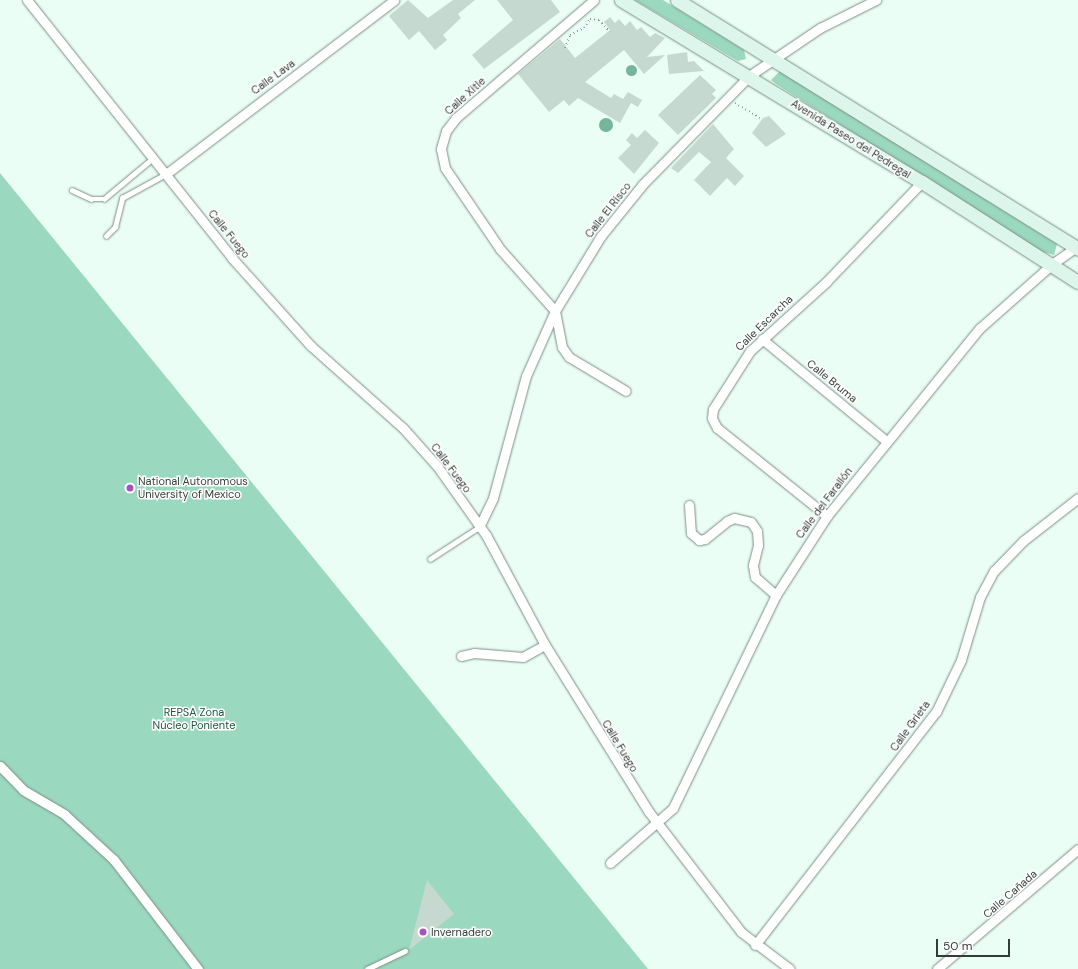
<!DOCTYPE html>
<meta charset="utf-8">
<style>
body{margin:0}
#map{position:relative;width:1078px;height:969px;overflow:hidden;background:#eafef5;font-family:"DM Sans",sans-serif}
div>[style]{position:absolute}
.green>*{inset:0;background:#9ad8bf}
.water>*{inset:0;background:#75b59c}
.round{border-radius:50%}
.building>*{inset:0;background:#c6d9d0}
.path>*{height:2px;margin-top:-1px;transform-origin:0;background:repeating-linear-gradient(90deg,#8f9d97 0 1px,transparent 0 4px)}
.roads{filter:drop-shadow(0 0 1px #7c8e86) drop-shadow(0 0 1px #7c8e86)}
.service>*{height:4.5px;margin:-2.25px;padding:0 2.25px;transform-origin:2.25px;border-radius:2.25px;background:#fff}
.minor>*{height:9px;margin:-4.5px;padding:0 4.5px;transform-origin:4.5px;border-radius:4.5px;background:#fff}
.secondary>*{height:13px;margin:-6.5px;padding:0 6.5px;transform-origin:6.5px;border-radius:6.5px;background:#dcf6ec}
.dots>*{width:11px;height:11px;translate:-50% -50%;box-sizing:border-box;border:2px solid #fff;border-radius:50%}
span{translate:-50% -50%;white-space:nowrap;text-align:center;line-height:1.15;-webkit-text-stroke:3px #fff;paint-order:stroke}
.street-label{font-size:11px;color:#343c39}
.poi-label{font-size:11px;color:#343c39}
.left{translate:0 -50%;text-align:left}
.park-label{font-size:11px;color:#205341}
.scale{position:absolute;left:936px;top:939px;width:74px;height:18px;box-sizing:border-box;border:2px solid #343c39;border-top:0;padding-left:5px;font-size:12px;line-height:14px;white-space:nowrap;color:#343c39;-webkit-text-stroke:3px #fff;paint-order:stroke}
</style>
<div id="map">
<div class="green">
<i style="clip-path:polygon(635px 0,663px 0,744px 50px,746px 59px,738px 61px)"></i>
<i style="clip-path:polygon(780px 71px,1057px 244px,1054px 255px,1040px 251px,776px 84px,771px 80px)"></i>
<i style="clip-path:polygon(0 173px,648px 969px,0 969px)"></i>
</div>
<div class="water">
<i class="round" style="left:625.5px;top:64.5px;width:11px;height:11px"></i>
<i class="round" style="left:599px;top:118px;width:14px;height:14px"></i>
</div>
<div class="building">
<i style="clip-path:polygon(408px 0,428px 18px,453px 0,475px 0,458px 14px,461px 18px,443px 35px,447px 40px,435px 50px,419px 31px,409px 40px,389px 16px)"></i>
<i style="clip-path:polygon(497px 0,551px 0,560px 12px,484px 69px,472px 55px,513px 20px)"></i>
<i style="clip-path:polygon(610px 17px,615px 23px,619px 19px,625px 26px,630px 21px,637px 30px,641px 27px,650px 37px,655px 33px,665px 38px,647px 57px,665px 55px,644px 74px,624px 50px,585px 82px,611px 98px,614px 94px,623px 99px,628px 92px,642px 100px,638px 107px,631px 103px,620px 123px,578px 98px,569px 106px,564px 100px,549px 112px,518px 74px,560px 39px,575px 58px,610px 30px,604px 22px)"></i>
<i style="clip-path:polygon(687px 52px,688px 62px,694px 61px,704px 71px,669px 74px,667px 55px)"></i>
<i style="clip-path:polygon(700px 75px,716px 90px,712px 94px,716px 98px,678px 135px,658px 115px)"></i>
<i style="clip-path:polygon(769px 116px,786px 134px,766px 147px,752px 133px,763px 118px)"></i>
<i style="clip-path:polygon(713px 124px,734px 149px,726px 158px,744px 176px,735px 186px,727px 178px,710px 196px,694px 180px,711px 162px,699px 152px,678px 173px,671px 168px)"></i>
<i style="clip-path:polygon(645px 130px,659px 143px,634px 174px,618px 158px,631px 145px,626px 140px,632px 133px,637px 138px)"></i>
<i style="clip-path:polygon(427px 880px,454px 914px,409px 950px)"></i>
</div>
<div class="path">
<i style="left:565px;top:48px;width:14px;rotate:-69deg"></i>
<i style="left:570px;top:35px;width:16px;rotate:-27deg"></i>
<i style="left:584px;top:28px;width:11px;rotate:-56deg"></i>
<i style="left:590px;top:19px;width:9px;rotate:6deg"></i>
<i style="left:599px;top:20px;width:16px;rotate:47deg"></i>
<i style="left:735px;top:103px;width:29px;rotate:31deg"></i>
</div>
<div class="roads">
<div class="service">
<i style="left:72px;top:190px;width:21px;rotate:25deg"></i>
<i style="left:91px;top:199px;width:13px"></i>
<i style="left:104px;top:199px;width:64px;rotate:-39.9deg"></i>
<i style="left:106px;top:236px;width:13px;rotate:-45deg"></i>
<i style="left:115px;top:227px;width:30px;rotate:-76deg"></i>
<i style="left:122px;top:198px;width:50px;rotate:-28.6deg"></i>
<i style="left:430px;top:559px;width:59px;rotate:-33.1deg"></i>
<i style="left:367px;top:969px;width:42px;rotate:-25.3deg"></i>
</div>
<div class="minor">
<i style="left:27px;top:0;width:330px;rotate:51.5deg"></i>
<i style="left:232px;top:258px;width:118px;rotate:48.1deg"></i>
<i style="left:311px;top:346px;width:123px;rotate:41.7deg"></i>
<i style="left:403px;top:428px;width:51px;rotate:48.2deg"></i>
<i style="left:437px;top:466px;width:85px;rotate:54.6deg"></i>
<i style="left:486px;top:535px;width:125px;rotate:61.8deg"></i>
<i style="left:545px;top:645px;width:197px;rotate:58.1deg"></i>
<i style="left:649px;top:812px;width:151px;rotate:52.5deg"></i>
<i style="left:741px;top:932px;width:61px;rotate:37.1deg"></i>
<i style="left:594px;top:0;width:182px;rotate:139.5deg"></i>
<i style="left:456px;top:118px;width:16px;rotate:128deg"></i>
<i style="left:446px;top:131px;width:19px;rotate:106deg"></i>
<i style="left:441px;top:149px;width:19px;rotate:78deg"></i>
<i style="left:445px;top:168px;width:98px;rotate:55.8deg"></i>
<i style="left:500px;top:249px;width:83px;rotate:48.4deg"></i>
<i style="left:555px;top:311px;width:37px;rotate:79deg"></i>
<i style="left:562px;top:347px;width:12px;rotate:55deg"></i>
<i style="left:569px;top:357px;width:66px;rotate:30.8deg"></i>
<i style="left:166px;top:174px;width:287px;rotate:-37.3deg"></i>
<i style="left:762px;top:339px;width:161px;rotate:39.4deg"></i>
<i style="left:689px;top:505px;width:28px;rotate:86deg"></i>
<i style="left:691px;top:533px;width:11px;rotate:41deg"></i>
<i style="left:699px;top:540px;width:6px;rotate:-9deg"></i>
<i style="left:705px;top:539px;width:28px;rotate:-39deg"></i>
<i style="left:727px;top:521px;width:8px;rotate:-23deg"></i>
<i style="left:734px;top:518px;width:17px;rotate:13deg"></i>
<i style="left:751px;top:522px;width:11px;rotate:56deg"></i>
<i style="left:757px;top:531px;width:14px;rotate:86deg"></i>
<i style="left:758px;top:545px;width:21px;rotate:104deg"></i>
<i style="left:753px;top:565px;width:12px;rotate:81deg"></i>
<i style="left:755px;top:577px;width:28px;rotate:41deg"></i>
<i style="left:827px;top:516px;width:141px;rotate:-141.3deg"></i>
<i style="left:717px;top:428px;width:11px;rotate:-117deg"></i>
<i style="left:712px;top:418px;width:9px;rotate:-84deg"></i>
<i style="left:713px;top:409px;width:69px;rotate:-57.5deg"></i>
<i style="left:750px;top:351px;width:103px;rotate:-42.2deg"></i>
<i style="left:826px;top:282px;width:139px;rotate:-46.2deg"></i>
<i style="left:479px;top:527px;width:32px;rotate:-64deg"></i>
<i style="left:493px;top:498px;width:126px;rotate:-74.9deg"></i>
<i style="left:526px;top:376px;width:71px;rotate:-66deg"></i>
<i style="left:555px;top:311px;width:88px;rotate:-58.5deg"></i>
<i style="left:601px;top:236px;width:67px;rotate:-51.1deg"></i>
<i style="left:643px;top:184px;width:151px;rotate:-45.5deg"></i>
<i style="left:749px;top:76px;width:86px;rotate:-34.1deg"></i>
<i style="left:820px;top:28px;width:63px;rotate:-26.6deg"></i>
<i style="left:461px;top:656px;width:13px;rotate:-13deg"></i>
<i style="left:474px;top:653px;width:49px;rotate:4.7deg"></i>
<i style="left:523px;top:657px;width:25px;rotate:-29deg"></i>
<i style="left:0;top:766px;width:33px;rotate:46deg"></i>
<i style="left:23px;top:790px;width:48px;rotate:30.3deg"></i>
<i style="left:64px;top:814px;width:68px;rotate:42.6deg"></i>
<i style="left:114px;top:860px;width:138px;rotate:52.4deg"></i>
<i style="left:610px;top:863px;width:84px;rotate:-41.1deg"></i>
<i style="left:673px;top:808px;width:237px;rotate:-64.2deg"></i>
<i style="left:776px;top:595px;width:94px;rotate:-57.2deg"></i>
<i style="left:827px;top:516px;width:242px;rotate:-50.9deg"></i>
<i style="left:980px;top:328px;width:96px;rotate:-41.6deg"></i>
<i style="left:1052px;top:264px;width:32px;rotate:-35deg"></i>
<i style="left:755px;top:945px;width:295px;rotate:-52.2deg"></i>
<i style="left:936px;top:712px;width:58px;rotate:-64.3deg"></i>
<i style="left:961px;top:660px;width:66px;rotate:-73.2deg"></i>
<i style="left:980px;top:597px;width:30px;rotate:-62deg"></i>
<i style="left:994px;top:571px;width:42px;rotate:-46deg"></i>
<i style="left:1023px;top:541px;width:70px;rotate:-38deg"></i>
<i style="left:937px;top:969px;width:185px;rotate:-40.4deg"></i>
</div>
<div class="secondary">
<i style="left:621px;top:0;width:352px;rotate:31.2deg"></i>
<i style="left:922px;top:182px;width:185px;rotate:32.7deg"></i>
<i style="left:677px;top:0;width:472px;rotate:31.8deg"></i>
</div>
</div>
<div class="dots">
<i style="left:130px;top:488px;background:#a652c0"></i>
<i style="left:423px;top:932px;background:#a652c0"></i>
</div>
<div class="street-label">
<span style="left:273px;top:77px;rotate:-36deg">Calle Lava</span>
<span style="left:465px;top:96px;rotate:-42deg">Calle Xitle</span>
<span style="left:851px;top:139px;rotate:32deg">Avenida Paseo del Pedregal</span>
<span style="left:608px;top:210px;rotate:-52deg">Calle El Risco</span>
<span style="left:229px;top:234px;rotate:51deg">Calle Fuego</span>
<span style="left:764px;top:323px;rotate:-44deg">Calle Escarcha</span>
<span style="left:832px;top:381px;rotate:39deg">Calle Bruma</span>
<span style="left:451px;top:468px;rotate:53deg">Calle Fuego</span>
<span style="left:824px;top:503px;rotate:-53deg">Calle del Farallón</span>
<span style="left:910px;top:726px;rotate:-54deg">Calle Grieta</span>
<span style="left:620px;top:746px;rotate:59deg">Calle Fuego</span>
<span style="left:1010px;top:894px;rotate:-41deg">Calle Cañada</span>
</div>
<div class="poi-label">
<span class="left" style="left:138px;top:488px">National Autonomous<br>University of Mexico</span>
<span class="left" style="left:431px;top:932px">Invernadero</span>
</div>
<div class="park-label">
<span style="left:194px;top:719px">REPSA Zona<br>Núcleo Poniente</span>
</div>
<div class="scale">50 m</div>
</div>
